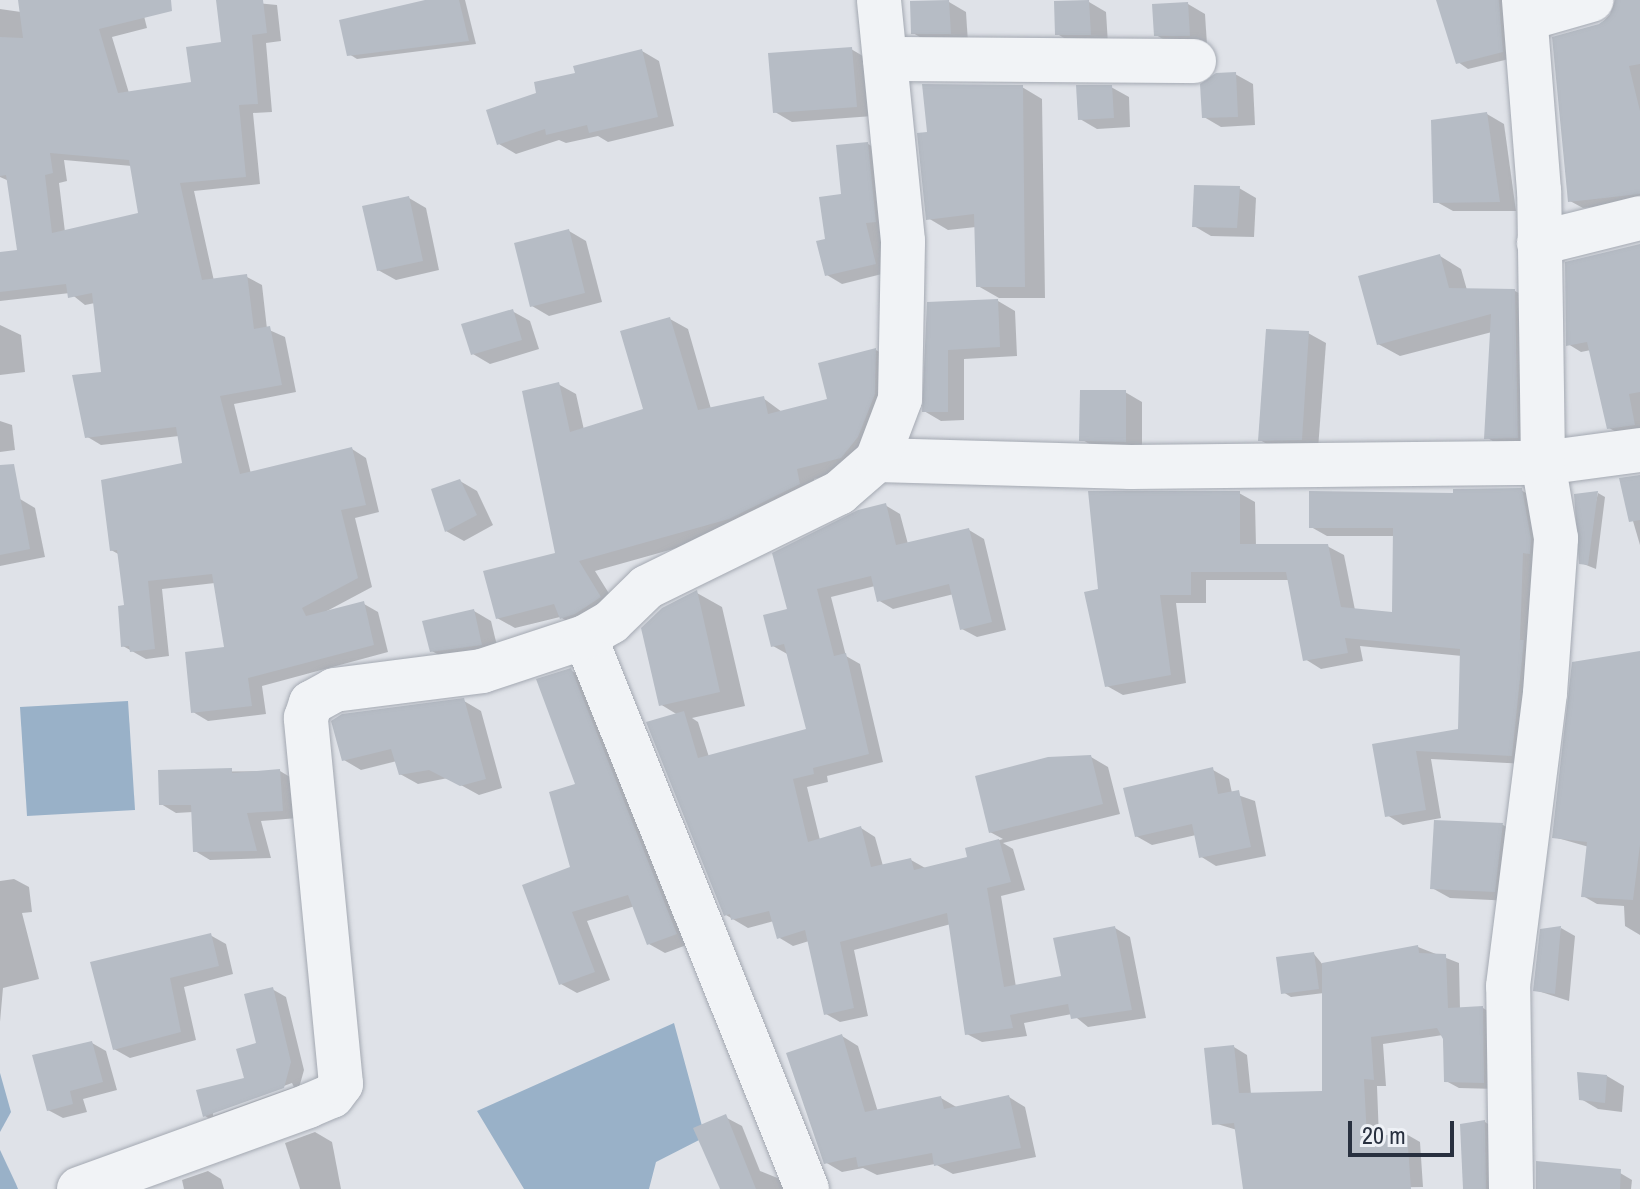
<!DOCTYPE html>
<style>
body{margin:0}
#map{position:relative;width:1640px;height:1189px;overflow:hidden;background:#dfe2e8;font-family:"Archivo Narrow",sans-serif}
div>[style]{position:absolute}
.water>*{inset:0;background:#99b1c8}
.shadow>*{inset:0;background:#0003}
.building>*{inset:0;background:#b6bcc5}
.roads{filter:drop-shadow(0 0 2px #a4a9b2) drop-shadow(0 0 2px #a4a9b2)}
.minor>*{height:44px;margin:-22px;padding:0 22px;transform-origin:22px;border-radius:22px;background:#f1f3f6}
span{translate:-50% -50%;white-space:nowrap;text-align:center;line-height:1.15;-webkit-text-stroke:8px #eef1f6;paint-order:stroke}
.scale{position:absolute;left:1348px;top:1121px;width:106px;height:36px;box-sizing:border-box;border:4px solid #28303f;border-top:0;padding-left:10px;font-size:24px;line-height:28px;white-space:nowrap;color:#28303f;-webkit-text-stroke:6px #eef1f6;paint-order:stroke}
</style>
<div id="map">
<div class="water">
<i style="clip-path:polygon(128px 701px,135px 810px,27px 816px,20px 707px)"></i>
<i style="clip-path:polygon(674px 1023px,705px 1137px,656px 1162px,649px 1189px,524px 1189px,477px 1111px)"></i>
<i style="clip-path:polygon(0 1073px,11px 1112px,0 1132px)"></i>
<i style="clip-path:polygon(0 1150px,16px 1184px,18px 1189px,0 1189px)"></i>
</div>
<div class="shadow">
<i style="clip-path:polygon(evenodd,20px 0,140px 0,147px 28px,112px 37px,129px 93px,193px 83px,223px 43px,227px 0,277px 5px,281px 41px,266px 43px,272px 112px,253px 113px,260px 184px,194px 191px,214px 281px,247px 277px,262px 285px,267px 329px,285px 337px,296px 392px,234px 404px,251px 474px,352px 449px,366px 458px,379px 512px,355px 518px,372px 587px,325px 612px,364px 604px,378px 612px,388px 652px,262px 686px,266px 714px,208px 721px,193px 712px,226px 649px,215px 583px,162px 589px,169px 656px,146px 659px,123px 646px,126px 607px,120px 555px,111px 550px,184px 465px,179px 436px,101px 445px,86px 436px,103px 374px,95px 303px,85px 305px,70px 293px,0 301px,0 254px,19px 252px,9px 181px,0 177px,0 9px,21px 12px,20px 0,64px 160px,132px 166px,140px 215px,65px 232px,59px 183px,67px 181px,64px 160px)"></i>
<i style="clip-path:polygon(433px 0,465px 0,476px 44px,357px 59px,349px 54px)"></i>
<i style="clip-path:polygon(1438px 0,1513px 0,1513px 58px,1468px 69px,1458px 62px)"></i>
<i style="clip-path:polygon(1616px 0,1640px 0,1640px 202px,1583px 208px,1570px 201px,1600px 25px,1618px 6px)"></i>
<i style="clip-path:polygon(949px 2px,966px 12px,968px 43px,930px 43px,913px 33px)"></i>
<i style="clip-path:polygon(1089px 2px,1106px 12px,1108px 44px,1075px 44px,1057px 34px)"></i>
<i style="clip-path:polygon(1188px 4px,1205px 14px,1207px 45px,1173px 45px,1156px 35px)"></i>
<i style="clip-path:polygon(851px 49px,868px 59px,873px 116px,792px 122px,775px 112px)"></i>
<i style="clip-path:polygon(642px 51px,659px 61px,674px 126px,608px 142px,598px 136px,566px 143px,559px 140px,516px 154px,499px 144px,539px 95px)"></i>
<i style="clip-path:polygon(1235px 74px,1253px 84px,1255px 125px,1221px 127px,1204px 117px)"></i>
<i style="clip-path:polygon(1022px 87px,1042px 99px,1045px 298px,999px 298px,978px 286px,976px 227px,948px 230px,928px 218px,929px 134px)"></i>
<i style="clip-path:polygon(1111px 87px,1129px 97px,1130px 127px,1097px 129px,1080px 119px)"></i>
<i style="clip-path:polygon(1487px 114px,1504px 124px,1516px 211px,1453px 211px,1435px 201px)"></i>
<i style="clip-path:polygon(868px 144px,882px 152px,890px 272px,842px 284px,827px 275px,827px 241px)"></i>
<i style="clip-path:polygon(1239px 188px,1256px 198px,1254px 237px,1211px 236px,1194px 226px)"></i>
<i style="clip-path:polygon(409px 198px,426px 208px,439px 270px,396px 280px,378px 270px)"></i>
<i style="clip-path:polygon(569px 231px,586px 241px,602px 302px,549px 316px,532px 306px)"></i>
<i style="clip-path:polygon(1640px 246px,1640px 434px,1622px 435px,1609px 428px,1591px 350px,1581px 352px,1568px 344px)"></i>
<i style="clip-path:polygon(1440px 256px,1461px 269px,1467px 290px,1515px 291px,1537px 303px,1539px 450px,1508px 450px,1486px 437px,1492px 332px,1400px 356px,1378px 344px)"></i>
<i style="clip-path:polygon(998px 301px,1015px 311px,1017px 356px,964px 359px,964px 420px,941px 421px,924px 411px,929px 304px)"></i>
<i style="clip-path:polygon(512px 311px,530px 321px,539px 349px,490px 364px,473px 354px)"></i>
<i style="clip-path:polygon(670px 319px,688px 329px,711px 409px,763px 398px,782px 412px,829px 401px,876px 350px,893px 360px,859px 468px,814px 479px,817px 494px,748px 528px,595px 571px,618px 608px,579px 628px,560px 617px,515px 628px,497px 618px,557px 554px,558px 384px,576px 394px,584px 430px,646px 410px)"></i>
<i style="clip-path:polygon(0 325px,21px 335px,25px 372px,0 375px)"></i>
<i style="clip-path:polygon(1308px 333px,1326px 343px,1318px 449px,1277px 450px,1260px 440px)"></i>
<i style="clip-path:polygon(1125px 392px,1142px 402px,1142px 451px,1098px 449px,1081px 439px)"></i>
<i style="clip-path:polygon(0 421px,12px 425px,15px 450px,0 452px)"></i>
<i style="clip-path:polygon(1640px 477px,1640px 545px,1621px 480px)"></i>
<i style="clip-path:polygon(460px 481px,477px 491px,493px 525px,464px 541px,446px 531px)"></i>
<i style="clip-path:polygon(1521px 490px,1538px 500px,1528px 764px,1431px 759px,1441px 818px,1403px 825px,1387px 815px,1374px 746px,1460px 731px,1462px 656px,1360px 646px,1363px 661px,1321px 669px,1305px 659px,1289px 580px,1206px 580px,1206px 603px,1176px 603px,1186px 683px,1123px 695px,1107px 686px,1100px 591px,1239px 493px,1255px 502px,1256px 546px,1327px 546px,1344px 555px,1355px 610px,1394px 614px,1395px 536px,1327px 536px,1311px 527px,1455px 495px)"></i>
<i style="clip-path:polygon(1598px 493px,1605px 497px,1596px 569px,1581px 563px)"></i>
<i style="clip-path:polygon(20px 499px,35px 508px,45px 557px,0 566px,0 503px)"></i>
<i style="clip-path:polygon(885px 505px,900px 514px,908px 544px,969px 530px,984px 539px,1006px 630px,977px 637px,962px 629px,954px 594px,893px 609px,878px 600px,875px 586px,831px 597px,846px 656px,860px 664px,883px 762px,827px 776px,828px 782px,807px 787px,820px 840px,861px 828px,875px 837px,883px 866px,911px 860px,927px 869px,969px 859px,967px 849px,1003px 839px,990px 832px,1091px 757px,1108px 767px,1120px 814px,1003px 843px,1013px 849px,1025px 890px,1001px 896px,1016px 987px,1064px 978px,1115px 928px,1130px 937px,1146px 1018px,1088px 1027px,1072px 1014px,1024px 1023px,1027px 1036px,982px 1042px,967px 1034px,951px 924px,854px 950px,868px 1016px,840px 1022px,826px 1014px,809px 941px,793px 946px,778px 937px,774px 921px,748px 928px,726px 915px,678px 715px,660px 704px,697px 593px,722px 607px,745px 706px,692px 718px,698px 722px,709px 757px,808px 731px,789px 655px,773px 646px,789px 610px)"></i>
<i style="clip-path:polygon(474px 611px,491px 621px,499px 654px,449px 661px,432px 651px)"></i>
<i style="clip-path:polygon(570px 670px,586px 679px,692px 943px,665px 953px,649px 944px,635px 906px,587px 921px,610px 980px,577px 993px,561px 984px,578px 786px)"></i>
<i style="clip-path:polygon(1640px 688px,1640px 935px,1625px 926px,1624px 906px,1597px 904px,1583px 896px,1589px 847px,1554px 837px)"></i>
<i style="clip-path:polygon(464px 701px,481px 711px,502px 788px,479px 795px,448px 778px,418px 784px,400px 774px,397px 761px,361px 770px,344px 760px)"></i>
<i style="clip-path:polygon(1213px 770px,1229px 779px,1232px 793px,1255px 801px,1266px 856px,1216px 866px,1200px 856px,1196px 835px,1152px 845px,1136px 836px)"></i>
<i style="clip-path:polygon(280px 771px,295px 780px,298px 818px,261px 821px,271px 858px,210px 860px,195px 851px,193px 812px,176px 813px,161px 804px,160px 772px)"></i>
<i style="clip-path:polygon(1436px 822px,1503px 825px,1520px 835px,1512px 901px,1450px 898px,1432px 888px)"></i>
<i style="clip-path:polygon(14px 879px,29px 887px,32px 912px,22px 913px,39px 979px,3px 988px,0 1022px,0 881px)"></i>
<i style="clip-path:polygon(1561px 928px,1575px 936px,1569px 1001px,1535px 990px)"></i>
<i style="clip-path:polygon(210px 935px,226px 944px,233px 974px,184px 987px,196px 1040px,130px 1058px,114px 1049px,93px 964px)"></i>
<i style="clip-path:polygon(1418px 947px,1459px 963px,1460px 1009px,1483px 1008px,1496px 1016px,1497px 1089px,1459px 1088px,1446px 1081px,1443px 1035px,1383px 1044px,1386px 1086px,1377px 1086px,1379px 1138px,1406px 1134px,1420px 1142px,1423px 1187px,1245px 1189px,1237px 1130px,1214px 1123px,1234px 1047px,1247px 1055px,1251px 1094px,1324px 1093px,1324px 993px,1291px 997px,1283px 992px,1314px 954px,1323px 965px)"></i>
<i style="clip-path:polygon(evenodd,272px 989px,286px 997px,304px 1070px,297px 1095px,218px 1124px,205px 1116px,246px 1079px,272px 989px,292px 1083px,294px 1087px,213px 1116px,213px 1112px,292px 1083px)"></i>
<i style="clip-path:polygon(842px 1036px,858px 1046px,878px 1112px,941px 1098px,958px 1108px,1009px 1097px,1025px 1107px,1036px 1157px,953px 1174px,935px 1164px,877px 1175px,863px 1168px,842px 1172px,825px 1162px)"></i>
<i style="clip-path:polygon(92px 1043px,106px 1051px,117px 1090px,83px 1099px,87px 1112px,63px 1118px,48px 1110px)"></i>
<i style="clip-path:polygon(1607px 1076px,1624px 1086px,1622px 1112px,1598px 1109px,1581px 1099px)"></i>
<i style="clip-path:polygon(725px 1117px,742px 1126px,760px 1171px,780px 1179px,784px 1189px,720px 1189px)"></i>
<i style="clip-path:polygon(1485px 1122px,1498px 1130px,1499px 1189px,1465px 1189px)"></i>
<i style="clip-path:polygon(315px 1132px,332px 1142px,341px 1189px,300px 1189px,285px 1143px)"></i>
<i style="clip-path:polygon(1537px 1163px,1615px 1170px,1632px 1180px,1631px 1189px,1536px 1189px)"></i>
<i style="clip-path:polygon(208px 1171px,221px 1179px,224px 1189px,184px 1189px,182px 1180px)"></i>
</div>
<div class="building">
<i style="clip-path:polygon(evenodd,18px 0,171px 0,172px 11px,99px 29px,118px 93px,191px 82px,186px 47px,221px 42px,216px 0,263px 0,267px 33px,252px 35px,258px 104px,239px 105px,246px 177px,180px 183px,202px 280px,247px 274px,254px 329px,270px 326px,282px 385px,220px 396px,240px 474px,352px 447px,366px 505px,341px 510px,358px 578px,302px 608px,306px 616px,364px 601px,374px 645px,248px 678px,252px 706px,191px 713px,185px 652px,224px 647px,212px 574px,148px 581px,155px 649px,130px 652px,129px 646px,121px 647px,118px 606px,124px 605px,117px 550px,110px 551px,101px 480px,182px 463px,176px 427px,85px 438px,72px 375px,101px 372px,92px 293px,68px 298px,66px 284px,0 292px,0 252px,17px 250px,6px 175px,0 176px,0 37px,23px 38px,18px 0,50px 153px,129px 160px,138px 213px,52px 233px,45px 175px,53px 173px,50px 153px)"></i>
<i style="clip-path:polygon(425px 0,459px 0,469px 41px,347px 56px,339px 20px)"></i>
<i style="clip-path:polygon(949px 0,951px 34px,911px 34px,910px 1px)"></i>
<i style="clip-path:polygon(1089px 0,1091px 35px,1055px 35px,1054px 1px)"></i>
<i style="clip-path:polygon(1436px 0,1499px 0,1503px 52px,1456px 64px)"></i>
<i style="clip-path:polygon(1615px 0,1640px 0,1640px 64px,1629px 66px,1640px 111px,1640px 194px,1568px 202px,1552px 37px,1599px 24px,1609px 17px)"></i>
<i style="clip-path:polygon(1188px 2px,1190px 36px,1154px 36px,1152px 4px)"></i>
<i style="clip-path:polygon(852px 47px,857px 107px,773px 113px,768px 53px)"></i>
<i style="clip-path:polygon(642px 49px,658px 117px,589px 133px,587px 125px,546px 135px,545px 129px,497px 145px,486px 110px,536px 93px,534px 82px,575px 73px,573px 66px)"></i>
<i style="clip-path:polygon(1236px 72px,1238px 117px,1202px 118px,1200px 84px,1216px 73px)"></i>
<i style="clip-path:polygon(922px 84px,1023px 85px,1025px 287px,976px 287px,974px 214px,926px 220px,917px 133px,927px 132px)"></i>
<i style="clip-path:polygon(1076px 85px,1112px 85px,1114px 118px,1078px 120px)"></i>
<i style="clip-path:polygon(1487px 112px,1500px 202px,1433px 203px,1431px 120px)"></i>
<i style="clip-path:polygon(868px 142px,876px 222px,866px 223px,876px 264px,825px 276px,816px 241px,825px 239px,819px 197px,841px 194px,836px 145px)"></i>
<i style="clip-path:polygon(1194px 185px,1240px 186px,1237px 228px,1192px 227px)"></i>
<i style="clip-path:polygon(409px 196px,423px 261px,377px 271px,362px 206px)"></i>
<i style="clip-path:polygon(569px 229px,585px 293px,530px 307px,514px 243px)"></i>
<i style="clip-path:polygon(1640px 244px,1640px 392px,1629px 394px,1635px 425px,1607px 429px,1587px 342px,1566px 346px,1565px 262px)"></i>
<i style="clip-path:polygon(1440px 254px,1449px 288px,1515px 289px,1518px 438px,1484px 439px,1491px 314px,1377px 345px,1358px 276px)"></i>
<i style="clip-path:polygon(998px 299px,1000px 347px,948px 350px,948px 412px,922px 412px,927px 302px)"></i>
<i style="clip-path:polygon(513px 309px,522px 340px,471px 355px,461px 324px)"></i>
<i style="clip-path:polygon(670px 317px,698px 410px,764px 396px,768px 414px,827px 399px,818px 363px,876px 348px,875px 394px,858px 437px,841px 458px,797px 469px,800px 484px,729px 519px,579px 561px,601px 597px,575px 614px,560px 619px,554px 604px,496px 619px,483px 571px,555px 553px,522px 391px,559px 382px,570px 432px,643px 409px,620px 331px)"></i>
<i style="clip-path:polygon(1266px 329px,1309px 331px,1302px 440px,1258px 441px)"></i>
<i style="clip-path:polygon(1080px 390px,1126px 390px,1126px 442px,1079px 441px)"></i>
<i style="clip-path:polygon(14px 464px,30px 549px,0 555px,0 465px)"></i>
<i style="clip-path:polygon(1640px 475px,1640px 520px,1629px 522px,1619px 478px)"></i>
<i style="clip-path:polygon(460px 479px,477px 515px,445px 532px,431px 489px)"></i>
<i style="clip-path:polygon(1522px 488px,1531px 539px,1530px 554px,1523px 553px,1520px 640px,1524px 640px,1512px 756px,1416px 751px,1426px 810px,1385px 817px,1372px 744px,1458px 729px,1460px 649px,1345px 638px,1348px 653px,1303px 661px,1286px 572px,1191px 572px,1191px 595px,1160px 595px,1171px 675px,1105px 687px,1084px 592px,1098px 589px,1088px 491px,1240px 491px,1240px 544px,1328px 544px,1341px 607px,1392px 612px,1393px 528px,1309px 528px,1309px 491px,1453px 493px,1453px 489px)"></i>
<i style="clip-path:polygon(1598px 491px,1588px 565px,1579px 564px,1574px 494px)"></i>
<i style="clip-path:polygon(886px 503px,896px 545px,969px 528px,992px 622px,960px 630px,949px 584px,877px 602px,871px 576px,817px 589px,834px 656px,846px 653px,869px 754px,813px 768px,814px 774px,793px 779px,808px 842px,861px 826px,871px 867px,911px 858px,914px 870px,967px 857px,965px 848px,999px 839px,1011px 882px,987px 888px,1004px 987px,1061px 976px,1053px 938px,1115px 926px,1132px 1010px,1071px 1019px,1068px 1004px,1010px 1015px,1013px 1028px,965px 1035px,947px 913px,840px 942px,854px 1008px,824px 1015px,805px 930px,777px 939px,769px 911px,731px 920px,730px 914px,724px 916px,646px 722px,684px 711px,698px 758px,806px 729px,784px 644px,771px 647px,763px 615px,787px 609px,772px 553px,858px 510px)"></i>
<i style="clip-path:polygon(697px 590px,720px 692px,659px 706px,641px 628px,662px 608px)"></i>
<i style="clip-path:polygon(474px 609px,482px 645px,430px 652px,422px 621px)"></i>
<i style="clip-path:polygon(1640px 651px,1640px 845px,1633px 900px,1581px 897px,1587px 842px,1552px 838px,1572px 662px)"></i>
<i style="clip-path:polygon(571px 668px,677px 934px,647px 945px,628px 895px,572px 912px,595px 972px,559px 985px,522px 885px,570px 867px,549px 792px,575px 784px,536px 679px)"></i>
<i style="clip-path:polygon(464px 698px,486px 779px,460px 786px,429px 770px,399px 775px,391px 749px,342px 761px,331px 721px,342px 714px)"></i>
<i style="clip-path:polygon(1091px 755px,1103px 804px,989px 833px,975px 776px,1048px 757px)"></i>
<i style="clip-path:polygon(1213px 767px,1218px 794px,1239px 790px,1251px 847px,1199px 858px,1192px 824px,1135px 837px,1123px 788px)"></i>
<i style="clip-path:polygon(232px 768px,232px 773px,280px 769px,283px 811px,247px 813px,257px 851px,193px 852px,191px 805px,159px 805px,158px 770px)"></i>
<i style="clip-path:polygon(1434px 820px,1503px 823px,1495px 892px,1430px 889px)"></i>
<i style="clip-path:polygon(1561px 926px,1555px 994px,1533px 991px,1540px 929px)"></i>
<i style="clip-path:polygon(211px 933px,219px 966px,170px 978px,181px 1032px,113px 1050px,90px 962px)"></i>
<i style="clip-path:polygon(1418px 945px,1419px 953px,1446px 954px,1448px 1008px,1483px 1006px,1484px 1083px,1444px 1082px,1443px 1039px,1437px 1028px,1371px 1037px,1374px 1080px,1364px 1079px,1367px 1138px,1407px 1132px,1411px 1189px,1243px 1189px,1234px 1123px,1212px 1125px,1204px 1048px,1234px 1045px,1239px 1093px,1322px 1091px,1322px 963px)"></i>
<i style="clip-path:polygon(1314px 952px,1319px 989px,1281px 994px,1276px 957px)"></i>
<i style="clip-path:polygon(273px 987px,291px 1062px,284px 1088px,203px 1117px,196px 1090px,244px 1078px,236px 1049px,256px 1043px,244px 994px)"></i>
<i style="clip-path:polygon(842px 1034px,865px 1112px,941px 1096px,944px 1109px,1009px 1095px,1021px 1148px,934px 1166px,932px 1153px,858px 1167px,856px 1157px,824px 1164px,786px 1053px)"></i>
<i style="clip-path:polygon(92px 1041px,103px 1082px,70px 1091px,73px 1104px,47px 1111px,32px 1055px)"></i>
<i style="clip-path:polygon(1577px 1072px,1607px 1075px,1605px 1103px,1579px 1100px)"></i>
<i style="clip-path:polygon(726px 1114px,756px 1189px,720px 1189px,693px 1128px)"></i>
<i style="clip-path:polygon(1485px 1120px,1486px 1189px,1463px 1189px,1460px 1124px)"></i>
<i style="clip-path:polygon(1536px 1161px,1621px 1169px,1620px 1189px,1536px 1189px)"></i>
</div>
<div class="roads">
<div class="minor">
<i style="left:1528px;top:18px;width:66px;rotate:-15.9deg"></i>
<i style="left:885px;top:59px;width:309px;rotate:0.4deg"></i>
<i style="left:1539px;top:243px;width:104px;rotate:-13.9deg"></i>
<i style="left:877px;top:460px;width:254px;rotate:1.6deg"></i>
<i style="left:1131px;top:467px;width:412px;rotate:-0.6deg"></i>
<i style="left:1543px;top:463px;width:98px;rotate:-7.6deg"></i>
<i style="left:585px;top:637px;width:595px;rotate:68.09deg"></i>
<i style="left:79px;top:1189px;width:244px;rotate:-19.9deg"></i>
<i style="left:308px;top:1106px;width:26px;rotate:-23deg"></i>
<i style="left:332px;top:1096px;width:15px;rotate:-53deg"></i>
<i style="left:341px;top:1084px;width:368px;rotate:-95.5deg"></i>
<i style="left:306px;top:718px;width:16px;rotate:-72deg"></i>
<i style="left:311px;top:703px;width:26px;rotate:-29deg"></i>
<i style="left:334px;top:690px;width:149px;rotate:-7.3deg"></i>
<i style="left:482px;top:671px;width:108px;rotate:-18.3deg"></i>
<i style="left:585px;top:637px;width:30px;rotate:-30deg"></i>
<i style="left:611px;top:622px;width:50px;rotate:-44.2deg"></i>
<i style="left:647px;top:587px;width:214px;rotate:-26.1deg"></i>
<i style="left:839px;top:493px;width:50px;rotate:-41deg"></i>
<i style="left:877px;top:460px;width:65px;rotate:-69.3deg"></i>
<i style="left:900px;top:399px;width:158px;rotate:-88.9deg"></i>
<i style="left:903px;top:241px;width:242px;rotate:-95.7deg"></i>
<i style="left:1511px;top:1189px;width:203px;rotate:-90.8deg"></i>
<i style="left:1508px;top:986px;width:295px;rotate:-82.8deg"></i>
<i style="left:1545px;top:693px;width:155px;rotate:-85.9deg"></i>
<i style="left:1556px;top:538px;width:76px;rotate:-99.8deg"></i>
<i style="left:1543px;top:463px;width:272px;rotate:-90.8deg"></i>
<i style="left:1539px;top:191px;width:192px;rotate:-94.5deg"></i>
</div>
</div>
<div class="scale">20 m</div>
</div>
